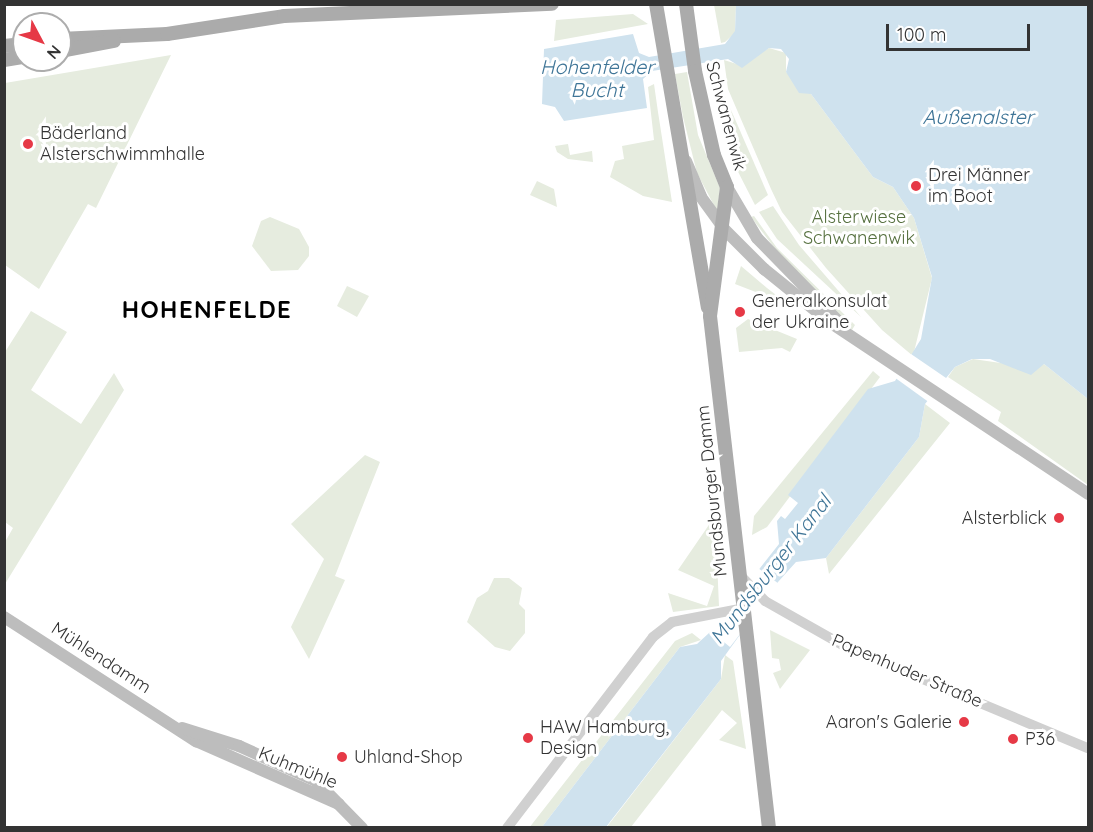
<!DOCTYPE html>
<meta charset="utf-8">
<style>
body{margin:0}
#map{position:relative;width:1093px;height:832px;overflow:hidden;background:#fff;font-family:Quicksand,sans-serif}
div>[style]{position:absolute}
.green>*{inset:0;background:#e6ecdf}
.water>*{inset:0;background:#cfe2ee}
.pier>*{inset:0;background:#fff}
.tertiary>*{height:10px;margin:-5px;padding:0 5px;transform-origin:5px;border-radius:5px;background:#d0d0d0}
.secondary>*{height:12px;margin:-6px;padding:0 6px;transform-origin:6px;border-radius:6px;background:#bdbdbd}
.primary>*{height:14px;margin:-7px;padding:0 7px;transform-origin:7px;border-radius:7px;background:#ababab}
.dots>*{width:16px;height:16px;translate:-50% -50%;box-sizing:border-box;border:3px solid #fff;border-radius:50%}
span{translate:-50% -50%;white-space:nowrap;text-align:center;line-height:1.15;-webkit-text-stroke:6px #fff;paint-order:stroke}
.street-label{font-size:18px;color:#333}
.poi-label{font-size:18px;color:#333}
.left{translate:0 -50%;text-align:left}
.right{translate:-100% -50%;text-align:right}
.park-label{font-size:18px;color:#56703f}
.water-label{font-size:20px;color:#3f7597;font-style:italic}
.district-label{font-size:24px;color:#000;font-weight:700;letter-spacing:1.5px}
.frame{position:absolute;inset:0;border:6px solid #333;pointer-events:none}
.north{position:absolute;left:12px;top:12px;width:60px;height:60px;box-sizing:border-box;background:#fff;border:2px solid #adadad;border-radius:50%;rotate:131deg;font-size:16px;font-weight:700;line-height:24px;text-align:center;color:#333}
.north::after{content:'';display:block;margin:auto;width:21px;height:27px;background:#e63946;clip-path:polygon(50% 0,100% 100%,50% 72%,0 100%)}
.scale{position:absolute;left:886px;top:24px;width:144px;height:27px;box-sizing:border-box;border:3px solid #333;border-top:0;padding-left:8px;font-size:18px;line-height:21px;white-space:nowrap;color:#333;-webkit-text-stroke:4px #fff;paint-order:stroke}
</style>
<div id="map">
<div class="green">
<i style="clip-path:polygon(714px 5px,736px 5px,735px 33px,725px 42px,721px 43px)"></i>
<i style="clip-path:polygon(633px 14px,648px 24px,554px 41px,556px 20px)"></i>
<i style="clip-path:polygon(769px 48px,786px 53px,786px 72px,811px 94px,873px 177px,893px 187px,914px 218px,932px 278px,913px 356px,882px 330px,826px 268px,782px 212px,771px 189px,728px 89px,724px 60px,740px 65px)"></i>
<i style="clip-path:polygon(171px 55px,96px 208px,88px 204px,39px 289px,5px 265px,5px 83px)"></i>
<i style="clip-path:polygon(687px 72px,698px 135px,720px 188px,717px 211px,697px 173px,683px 117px,675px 74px)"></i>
<i style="clip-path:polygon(654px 84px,658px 112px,672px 202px,643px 196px,610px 177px,615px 161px,624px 159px,622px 146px,654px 140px,648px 87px)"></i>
<i style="clip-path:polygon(721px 87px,768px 195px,755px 205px,731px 158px)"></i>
<i style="clip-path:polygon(568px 144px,570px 155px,592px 151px,593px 162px,568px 159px,557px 152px,555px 146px)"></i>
<i style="clip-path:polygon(537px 181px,554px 189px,557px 207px,530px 195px)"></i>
<i style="clip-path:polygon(773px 206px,799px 245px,861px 317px,777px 239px,759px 212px)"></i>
<i style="clip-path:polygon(754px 216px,777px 248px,855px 325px,852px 330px,776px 250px,751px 217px)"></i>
<i style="clip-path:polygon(270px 217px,299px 229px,309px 247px,309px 256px,298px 270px,271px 271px,252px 246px,261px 221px)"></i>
<i style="clip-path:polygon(741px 266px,767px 288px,789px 305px,735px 284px)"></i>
<i style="clip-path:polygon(347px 286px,369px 296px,357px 317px,337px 306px)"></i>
<i style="clip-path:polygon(31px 311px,67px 332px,31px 390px,81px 424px,114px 373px,124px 390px,5px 584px,5px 542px,13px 528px,5px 522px,5px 352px)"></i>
<i style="clip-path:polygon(748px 319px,797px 339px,790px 352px,782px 348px,739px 352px,736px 328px)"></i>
<i style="clip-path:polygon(973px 359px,1035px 368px,1044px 364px,1088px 399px,1088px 485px,998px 421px,1001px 412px,948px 377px,955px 367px)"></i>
<i style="clip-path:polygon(873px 371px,880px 377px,767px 527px,752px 535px,754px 516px)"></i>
<i style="clip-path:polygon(925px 404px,950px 423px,829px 574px,826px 558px,919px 437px)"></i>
<i style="clip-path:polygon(365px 455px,380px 462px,335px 576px,345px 580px,309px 659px,291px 627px,324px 559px,291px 524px)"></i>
<i style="clip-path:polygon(715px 516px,719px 606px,673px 612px,668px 593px,707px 606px,714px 586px,678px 570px)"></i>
<i style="clip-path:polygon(494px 578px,509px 578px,522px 588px,519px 604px,525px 610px,525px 633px,510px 651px,495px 647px,467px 622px,477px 598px,488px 591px)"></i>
<i style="clip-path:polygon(770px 630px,810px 650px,780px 689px,773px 673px,781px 670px,779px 659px,772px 658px)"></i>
<i style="clip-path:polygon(692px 633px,701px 640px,680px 647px,542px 827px,529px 828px,675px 641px)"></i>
<i style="clip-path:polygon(725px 655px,733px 661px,746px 749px,719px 740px,737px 723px,722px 710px,631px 827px,606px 828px,721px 679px)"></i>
</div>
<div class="water">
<i style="clip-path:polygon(736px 5px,1088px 5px,1088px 399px,1044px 364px,1031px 375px,990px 359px,972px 359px,955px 367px,925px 404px,919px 437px,826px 558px,796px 562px,778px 582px,721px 661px,721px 679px,606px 827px,542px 827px,680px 647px,697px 644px,709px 633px,779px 544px,777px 521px,781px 516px,785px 519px,798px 503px,788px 495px,868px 389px,895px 381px,921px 339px,932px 277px,914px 218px,893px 187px,873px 177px,811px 94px,799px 93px,786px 72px,789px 59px,781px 49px,769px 48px,742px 68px,728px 59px,652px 71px,643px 79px,647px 108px,564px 121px,555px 107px,542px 104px,544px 49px,633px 34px,639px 53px,649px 57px,725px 44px,735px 31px)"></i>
</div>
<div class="pier">
<i style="clip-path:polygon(911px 354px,949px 380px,930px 403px,894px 377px)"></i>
<i style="clip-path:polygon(758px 568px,779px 584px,730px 647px,709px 630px)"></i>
</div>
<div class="tertiary">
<i style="left:740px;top:575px;width:36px;rotate:46deg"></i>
<i style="left:765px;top:601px;width:93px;rotate:29.6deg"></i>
<i style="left:846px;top:647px;width:262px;rotate:22.7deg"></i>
<i style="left:507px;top:828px;width:240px;rotate:-52.6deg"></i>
<i style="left:653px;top:637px;width:24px;rotate:-38deg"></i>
<i style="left:672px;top:622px;width:73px;rotate:-11deg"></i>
</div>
<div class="secondary">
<i style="left:686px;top:161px;width:39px;rotate:67deg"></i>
<i style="left:701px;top:197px;width:39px;rotate:54deg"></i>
<i style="left:724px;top:229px;width:57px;rotate:45deg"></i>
<i style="left:764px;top:269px;width:86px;rotate:38.9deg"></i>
<i style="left:831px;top:323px;width:309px;rotate:33.6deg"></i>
<i style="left:727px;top:187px;width:59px;rotate:59.5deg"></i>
<i style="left:757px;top:238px;width:123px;rotate:45.7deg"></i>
<i style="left:4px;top:617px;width:229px;rotate:32.9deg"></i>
<i style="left:196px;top:741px;width:156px;rotate:23.8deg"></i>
<i style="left:182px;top:728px;width:60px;rotate:17.5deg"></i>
<i style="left:239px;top:746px;width:85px;rotate:24.4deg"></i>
<i style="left:316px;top:781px;width:66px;rotate:45.6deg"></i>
</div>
<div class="primary">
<i style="left:656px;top:4px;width:308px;rotate:80.3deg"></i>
<i style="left:686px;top:4px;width:68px;rotate:82.3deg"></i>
<i style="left:695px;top:71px;width:86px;rotate:77.3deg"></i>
<i style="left:714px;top:155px;width:35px;rotate:68deg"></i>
<i style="left:727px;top:187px;width:130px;rotate:97.5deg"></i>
<i style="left:710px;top:316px;width:515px;rotate:83.43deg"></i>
<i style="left:60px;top:39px;width:107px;rotate:-2.7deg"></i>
<i style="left:167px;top:34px;width:118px;rotate:-8.7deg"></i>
<i style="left:284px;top:16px;width:268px;rotate:-2.6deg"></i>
<i style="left:4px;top:46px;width:20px;rotate:-6deg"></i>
<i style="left:60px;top:51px;width:55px;rotate:-10.5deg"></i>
<i style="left:4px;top:60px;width:20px;rotate:-9deg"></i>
</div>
<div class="dots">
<i style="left:28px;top:144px;background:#e63946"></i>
<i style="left:916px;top:186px;background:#e63946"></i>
<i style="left:740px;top:312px;background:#e63946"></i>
<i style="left:1059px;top:518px;background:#e63946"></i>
<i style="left:964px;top:722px;background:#e63946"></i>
<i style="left:528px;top:738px;background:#e63946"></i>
<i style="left:1013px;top:739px;background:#e63946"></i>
<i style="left:342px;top:757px;background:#e63946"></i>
</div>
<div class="street-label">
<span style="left:726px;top:116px;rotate:75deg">Schwanenwik</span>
<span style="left:712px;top:491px;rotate:-96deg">Mundsburger Damm</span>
<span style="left:101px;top:658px;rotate:33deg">Mühlendamm</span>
<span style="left:907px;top:671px;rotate:23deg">Papenhuder Straße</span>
<span style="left:298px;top:768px;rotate:22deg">Kuhmühle</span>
</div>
<div class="poi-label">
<span class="left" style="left:40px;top:144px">Bäderland<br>Alsterschwimmhalle</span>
<span class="left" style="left:928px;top:186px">Drei Männer<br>im Boot</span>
<span class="left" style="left:752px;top:312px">Generalkonsulat<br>der Ukraine</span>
<span class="right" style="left:1047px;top:518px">Alsterblick</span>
<span class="right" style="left:952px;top:722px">Aaron's Galerie</span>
<span class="left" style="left:540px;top:738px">HAW Hamburg,<br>Design</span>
<span class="left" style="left:1025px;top:739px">P36</span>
<span class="left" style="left:354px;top:757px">Uhland-Shop</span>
</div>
<div class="park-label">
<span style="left:859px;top:228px">Alsterwiese<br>Schwanenwik</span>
</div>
<div class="water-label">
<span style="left:597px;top:78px">Hohenfelder<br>Bucht</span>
<span style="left:978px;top:116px">Außenalster</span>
<span style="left:770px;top:569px;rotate:-52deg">Mundsburger Kanal</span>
</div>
<div class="district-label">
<span style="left:207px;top:310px">HOHENFELDE</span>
</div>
<div class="frame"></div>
<div class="north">N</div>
<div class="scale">100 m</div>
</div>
